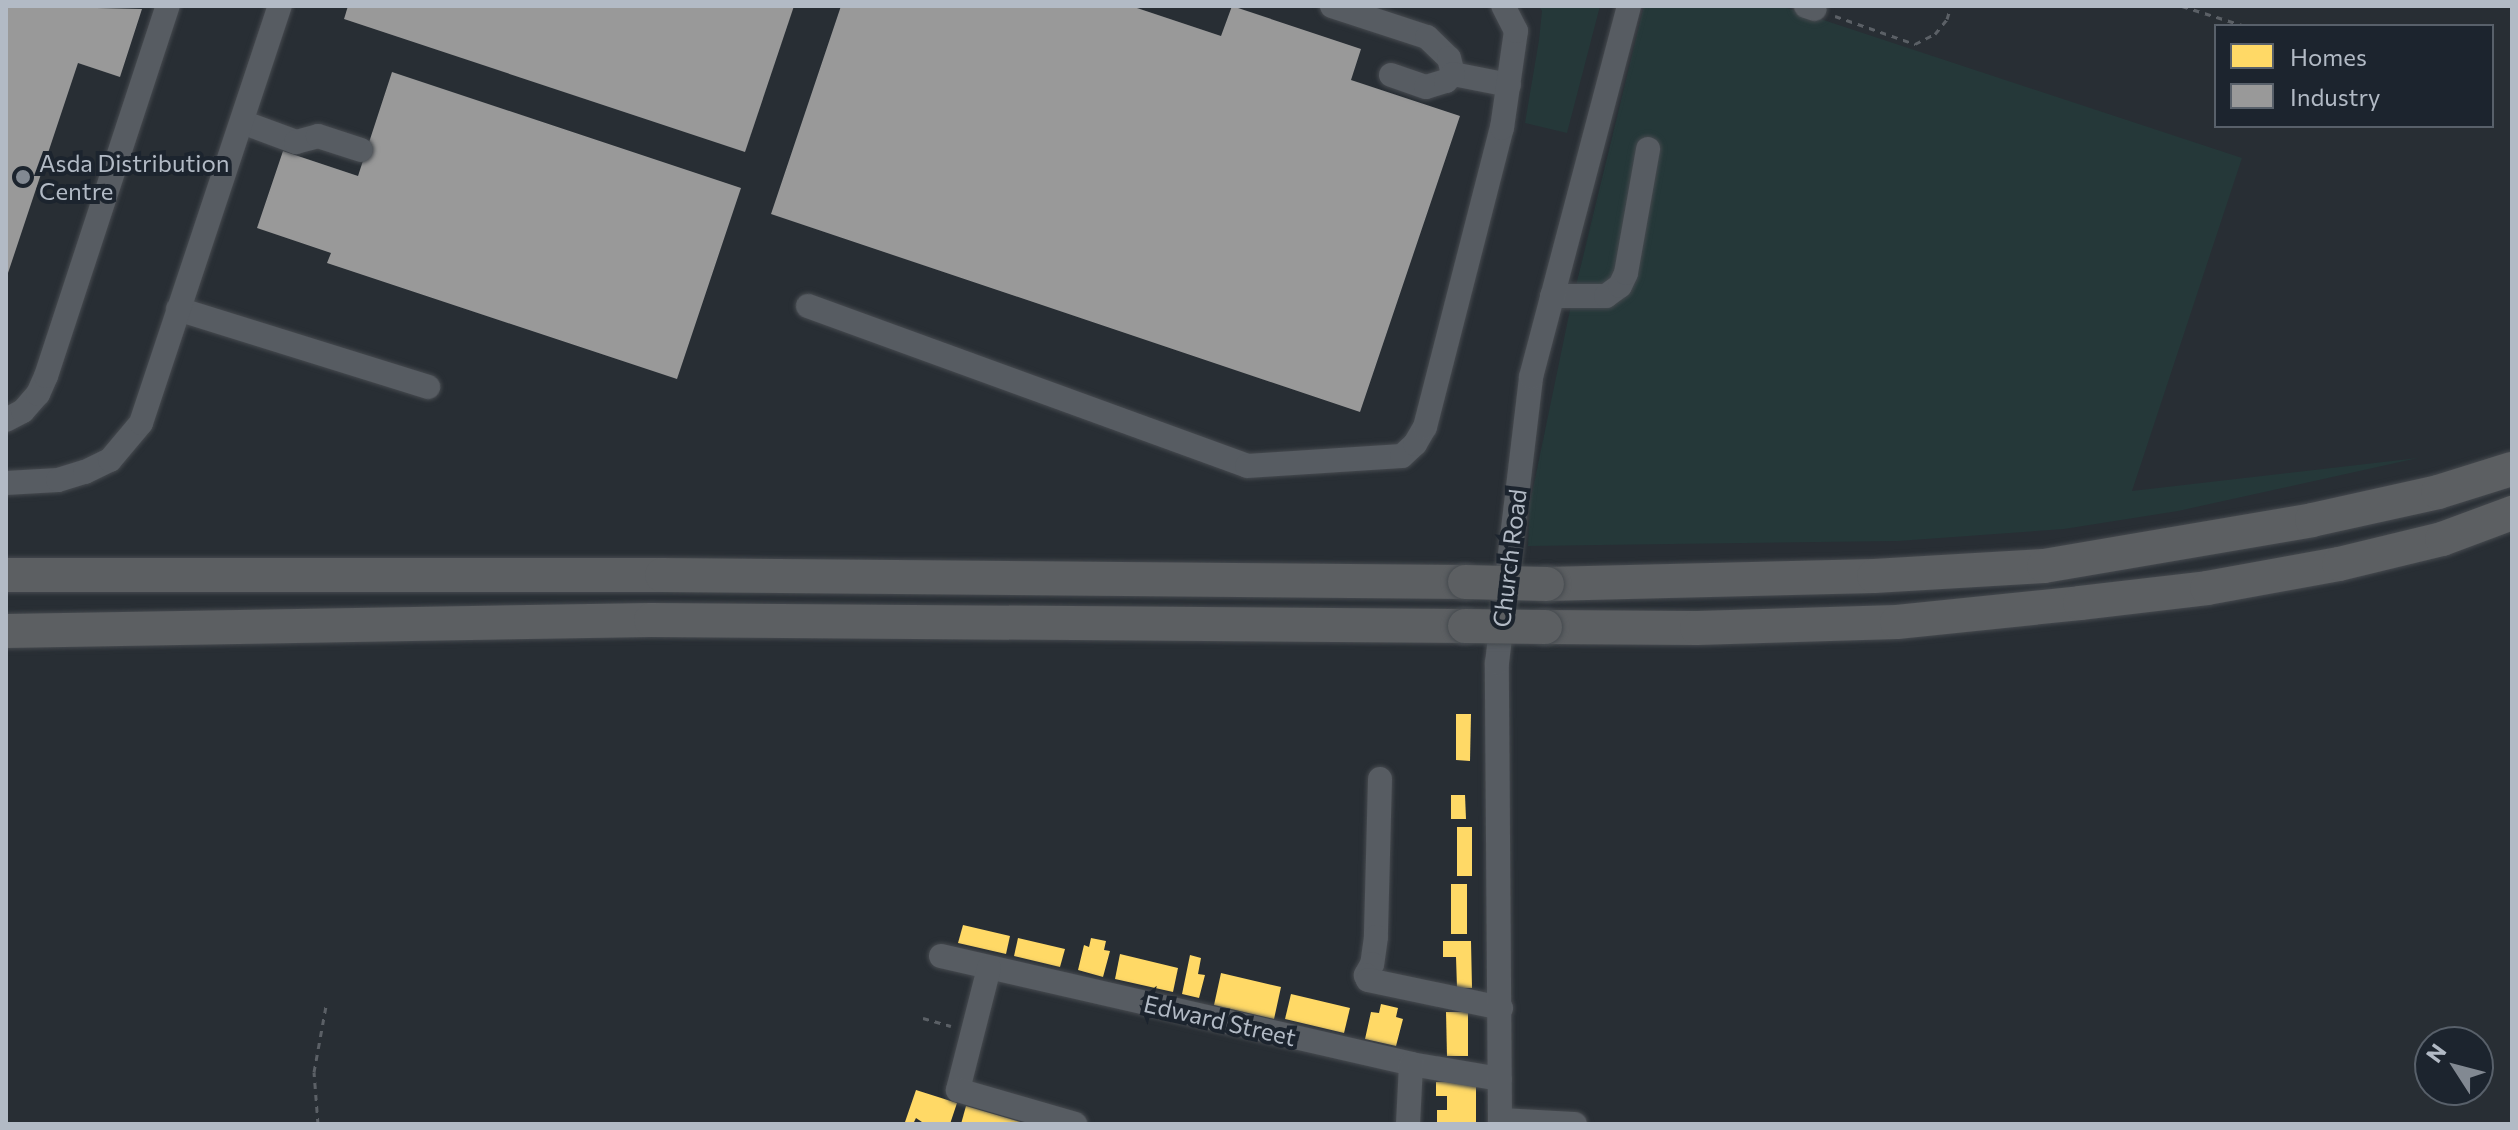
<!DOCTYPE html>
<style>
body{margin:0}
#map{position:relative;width:2518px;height:1130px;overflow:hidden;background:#282e34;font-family:Commissioner,sans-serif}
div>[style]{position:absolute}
.green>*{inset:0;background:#253839}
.homes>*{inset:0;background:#ffd966}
.industry>*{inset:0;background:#999}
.path>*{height:3px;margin-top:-1.5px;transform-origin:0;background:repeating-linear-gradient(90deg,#5b6066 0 6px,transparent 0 12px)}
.roads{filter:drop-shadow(0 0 2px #464a4f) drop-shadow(0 0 2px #464a4f)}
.minor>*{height:24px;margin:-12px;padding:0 12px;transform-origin:12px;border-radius:12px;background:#575c62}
.highway>*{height:34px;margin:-17px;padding:0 17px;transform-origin:17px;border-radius:17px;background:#5c5f62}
.bridges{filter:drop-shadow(0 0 2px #454a4f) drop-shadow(0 0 2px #454a4f)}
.highway-bridge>*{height:34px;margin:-17px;padding:0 17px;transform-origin:17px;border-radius:17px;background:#5c5f62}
.dots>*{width:22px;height:22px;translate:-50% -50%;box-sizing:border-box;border:4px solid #1c242e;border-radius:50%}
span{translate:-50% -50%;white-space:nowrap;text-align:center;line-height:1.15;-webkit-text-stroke:8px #1c242e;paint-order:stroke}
.poi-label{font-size:24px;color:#b2bac5}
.left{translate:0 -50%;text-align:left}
.street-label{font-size:24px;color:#b2bac5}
.frame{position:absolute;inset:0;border:8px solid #b2bac5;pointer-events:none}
.legend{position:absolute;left:2214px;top:24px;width:280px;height:104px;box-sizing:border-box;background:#1c242e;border:2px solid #58606a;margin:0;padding:10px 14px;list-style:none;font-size:24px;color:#b2bac5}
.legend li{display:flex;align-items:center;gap:16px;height:40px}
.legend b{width:40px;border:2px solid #58606a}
.north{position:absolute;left:2414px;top:1026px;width:80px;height:80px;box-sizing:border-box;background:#1c242e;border:2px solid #58606a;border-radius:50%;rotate:306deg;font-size:22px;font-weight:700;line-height:32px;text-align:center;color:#b2bac5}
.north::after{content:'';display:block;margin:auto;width:28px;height:36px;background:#828992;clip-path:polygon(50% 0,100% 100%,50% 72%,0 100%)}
</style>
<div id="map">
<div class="green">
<i style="clip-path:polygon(1539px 6px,1600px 6px,1567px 133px,1525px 123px,1539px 40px,1542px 11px)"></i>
<i style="clip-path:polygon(1644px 6px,1781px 6px,2242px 158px,2132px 491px,2418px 458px,2178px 511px,2064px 529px,1898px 541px,1528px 546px,1530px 503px,1570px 310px)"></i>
</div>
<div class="homes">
<i style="clip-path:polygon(1456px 714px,1471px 714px,1470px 761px,1456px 760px)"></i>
<i style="clip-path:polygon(1451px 795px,1465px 795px,1466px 819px,1451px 819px)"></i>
<i style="clip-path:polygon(1457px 827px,1472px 827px,1472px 876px,1457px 876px)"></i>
<i style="clip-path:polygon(1451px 884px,1467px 884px,1467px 934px,1451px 934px)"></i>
<i style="clip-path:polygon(963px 925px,1010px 936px,1006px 954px,958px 943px)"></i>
<i style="clip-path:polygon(1018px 938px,1065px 949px,1060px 967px,1014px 956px)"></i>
<i style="clip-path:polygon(1091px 938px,1106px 941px,1104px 950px,1110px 951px,1103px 977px,1078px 970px,1084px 945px,1089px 947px)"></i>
<i style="clip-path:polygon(1443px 941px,1471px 941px,1472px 988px,1457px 988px,1456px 957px,1443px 957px)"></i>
<i style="clip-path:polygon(1120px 954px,1178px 968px,1173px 992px,1115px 979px)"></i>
<i style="clip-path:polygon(1190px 955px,1201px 958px,1198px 974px,1205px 975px,1199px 998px,1182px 994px)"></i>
<i style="clip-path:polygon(1221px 973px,1281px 987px,1274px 1019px,1214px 1005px)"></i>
<i style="clip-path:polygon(1291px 994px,1350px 1008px,1344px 1033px,1285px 1019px)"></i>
<i style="clip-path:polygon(1381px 1004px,1398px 1008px,1396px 1017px,1403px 1019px,1396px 1046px,1365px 1039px,1371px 1012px,1379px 1013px)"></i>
<i style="clip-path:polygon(1446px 1012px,1468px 1012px,1468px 1056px,1447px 1056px)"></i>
<i style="clip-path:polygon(1476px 1080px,1476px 1124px,1437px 1124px,1437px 1110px,1447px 1110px,1447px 1096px,1436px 1096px,1436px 1082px)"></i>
<i style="clip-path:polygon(916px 1090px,957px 1103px,950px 1124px,925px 1124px,916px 1118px,913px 1124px,905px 1122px)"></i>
<i style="clip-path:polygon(966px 1106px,1024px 1123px,1023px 1124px,961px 1124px)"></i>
</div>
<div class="industry">
<i style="clip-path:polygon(6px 6px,142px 9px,120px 77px,78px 63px,7px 276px)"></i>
<i style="clip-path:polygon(348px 6px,794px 6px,745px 152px,344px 19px)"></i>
<i style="clip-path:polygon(841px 6px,1131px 6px,1221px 36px,1232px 6px,1361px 49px,1351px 80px,1460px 116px,1360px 412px,771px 214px)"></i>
<i style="clip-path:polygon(392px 72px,741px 188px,677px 379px,327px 263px,331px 253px,257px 228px,283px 151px,358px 176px)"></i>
</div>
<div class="path">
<i style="left:2182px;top:6px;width:66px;rotate:17.6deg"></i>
<i style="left:1835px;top:16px;width:85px;rotate:19.3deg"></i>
<i style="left:1915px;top:44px;width:22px;rotate:-27deg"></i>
<i style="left:1935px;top:34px;width:19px;rotate:-51deg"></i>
<i style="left:1947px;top:19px;width:14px;rotate:-73deg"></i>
<i style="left:923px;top:1018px;width:29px;rotate:16deg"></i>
<i style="left:318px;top:1124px;width:52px;rotate:-94.4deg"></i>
<i style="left:314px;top:1072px;width:67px;rotate:-79.7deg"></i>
</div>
<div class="roads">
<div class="minor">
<i style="left:1332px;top:6px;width:100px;rotate:18.1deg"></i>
<i style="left:1427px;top:37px;width:30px;rotate:44deg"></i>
<i style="left:1449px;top:58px;width:16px;rotate:76deg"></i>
<i style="left:1453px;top:74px;width:57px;rotate:11.1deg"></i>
<i style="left:1806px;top:6px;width:9px;rotate:18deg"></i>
<i style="left:1391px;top:75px;width:37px;rotate:19deg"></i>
<i style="left:1426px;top:87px;width:21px;rotate:-17deg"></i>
<i style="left:1446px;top:81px;width:10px;rotate:-45deg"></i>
<i style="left:242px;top:122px;width:58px;rotate:20.3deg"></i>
<i style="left:296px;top:142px;width:23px;rotate:-15deg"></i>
<i style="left:318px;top:136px;width:45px;rotate:18deg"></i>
<i style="left:1552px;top:296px;width:54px"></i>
<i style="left:1606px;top:296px;width:17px;rotate:-36deg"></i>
<i style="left:1620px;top:286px;width:14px;rotate:-65deg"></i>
<i style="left:1626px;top:273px;width:126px;rotate:-79.9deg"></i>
<i style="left:808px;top:306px;width:467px;rotate:20deg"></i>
<i style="left:1247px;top:466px;width:155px;rotate:-3.7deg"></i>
<i style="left:1402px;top:456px;width:18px;rotate:-43deg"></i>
<i style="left:1415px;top:444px;width:20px;rotate:-60deg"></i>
<i style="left:1425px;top:427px;width:309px;rotate:-75.6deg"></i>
<i style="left:1502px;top:128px;width:98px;rotate:-81.8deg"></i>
<i style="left:1516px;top:31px;width:28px;rotate:-117deg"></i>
<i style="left:178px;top:309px;width:262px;rotate:17.3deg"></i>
<i style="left:6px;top:420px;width:19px;rotate:-28deg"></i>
<i style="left:23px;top:411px;width:23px;rotate:-49deg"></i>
<i style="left:38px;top:394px;width:20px;rotate:-66deg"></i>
<i style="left:46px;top:376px;width:390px;rotate:-71.8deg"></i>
<i style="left:6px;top:483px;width:52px;rotate:-3.3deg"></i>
<i style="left:58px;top:480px;width:28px;rotate:-17deg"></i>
<i style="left:85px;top:472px;width:28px;rotate:-26deg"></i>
<i style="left:110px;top:460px;width:48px;rotate:-50deg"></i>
<i style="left:141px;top:423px;width:440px;rotate:-71.6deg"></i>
<i style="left:1380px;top:779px;width:158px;rotate:91.5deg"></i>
<i style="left:1376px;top:937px;width:27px;rotate:98deg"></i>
<i style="left:1372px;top:964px;width:13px;rotate:119deg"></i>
<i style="left:1366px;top:975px;width:5px;rotate:68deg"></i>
<i style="left:1368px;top:980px;width:136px;rotate:11.9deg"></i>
<i style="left:941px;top:956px;width:482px;rotate:12.9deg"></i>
<i style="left:1411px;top:1064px;width:90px;rotate:9.6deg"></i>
<i style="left:989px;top:968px;width:126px;rotate:104.3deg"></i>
<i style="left:958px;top:1090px;width:122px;rotate:16.2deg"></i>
<i style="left:1500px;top:1120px;width:75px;rotate:3.1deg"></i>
<i style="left:1408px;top:1124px;width:60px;rotate:-87.1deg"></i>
<i style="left:1500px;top:1124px;width:461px;rotate:-90.4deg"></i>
<i style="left:1497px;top:663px;width:288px;rotate:-83.2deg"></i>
<i style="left:1531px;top:377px;width:384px;rotate:-75.2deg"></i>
</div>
<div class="highway">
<i style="left:6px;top:575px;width:656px"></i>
<i style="left:662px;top:575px;width:803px;rotate:0.5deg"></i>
<i style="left:1547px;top:584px;width:327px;rotate:-1.4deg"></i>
<i style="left:1874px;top:576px;width:170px;rotate:-3.4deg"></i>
<i style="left:2044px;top:566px;width:272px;rotate:-9.7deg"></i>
<i style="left:2312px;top:520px;width:129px;rotate:-12.5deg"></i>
<i style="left:2438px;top:492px;width:77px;rotate:-17.3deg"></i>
<i style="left:1545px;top:627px;width:152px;rotate:0.4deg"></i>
<i style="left:1697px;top:628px;width:200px;rotate:-1.7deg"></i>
<i style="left:1897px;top:622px;width:184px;rotate:-5.9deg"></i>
<i style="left:2080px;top:603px;width:128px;rotate:-6.7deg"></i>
<i style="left:2207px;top:588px;width:134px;rotate:-10.3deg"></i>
<i style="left:2339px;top:564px;width:106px;rotate:-13.6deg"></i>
<i style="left:2442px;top:539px;width:75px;rotate:-20.4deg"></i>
<i style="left:6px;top:631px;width:645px;rotate:-0.98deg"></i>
<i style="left:651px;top:620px;width:814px;rotate:0.42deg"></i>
</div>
</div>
<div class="bridges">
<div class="highway-bridge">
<i style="left:1465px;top:582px;width:82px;rotate:1.4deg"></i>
<i style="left:1465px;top:626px;width:80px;rotate:0.7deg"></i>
</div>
</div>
<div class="dots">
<i style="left:23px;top:177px;background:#828992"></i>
</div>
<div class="poi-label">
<span class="left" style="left:39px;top:177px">Asda Distribution<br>Centre</span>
</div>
<div class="street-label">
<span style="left:1509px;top:558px;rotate:-83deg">Church Road</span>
<span style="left:1220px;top:1020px;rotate:13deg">Edward Street</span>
</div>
<div class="frame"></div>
<ul class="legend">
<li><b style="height:22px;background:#ffd966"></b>Homes</li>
<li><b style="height:22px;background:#999"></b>Industry</li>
</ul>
<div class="north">N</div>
</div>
